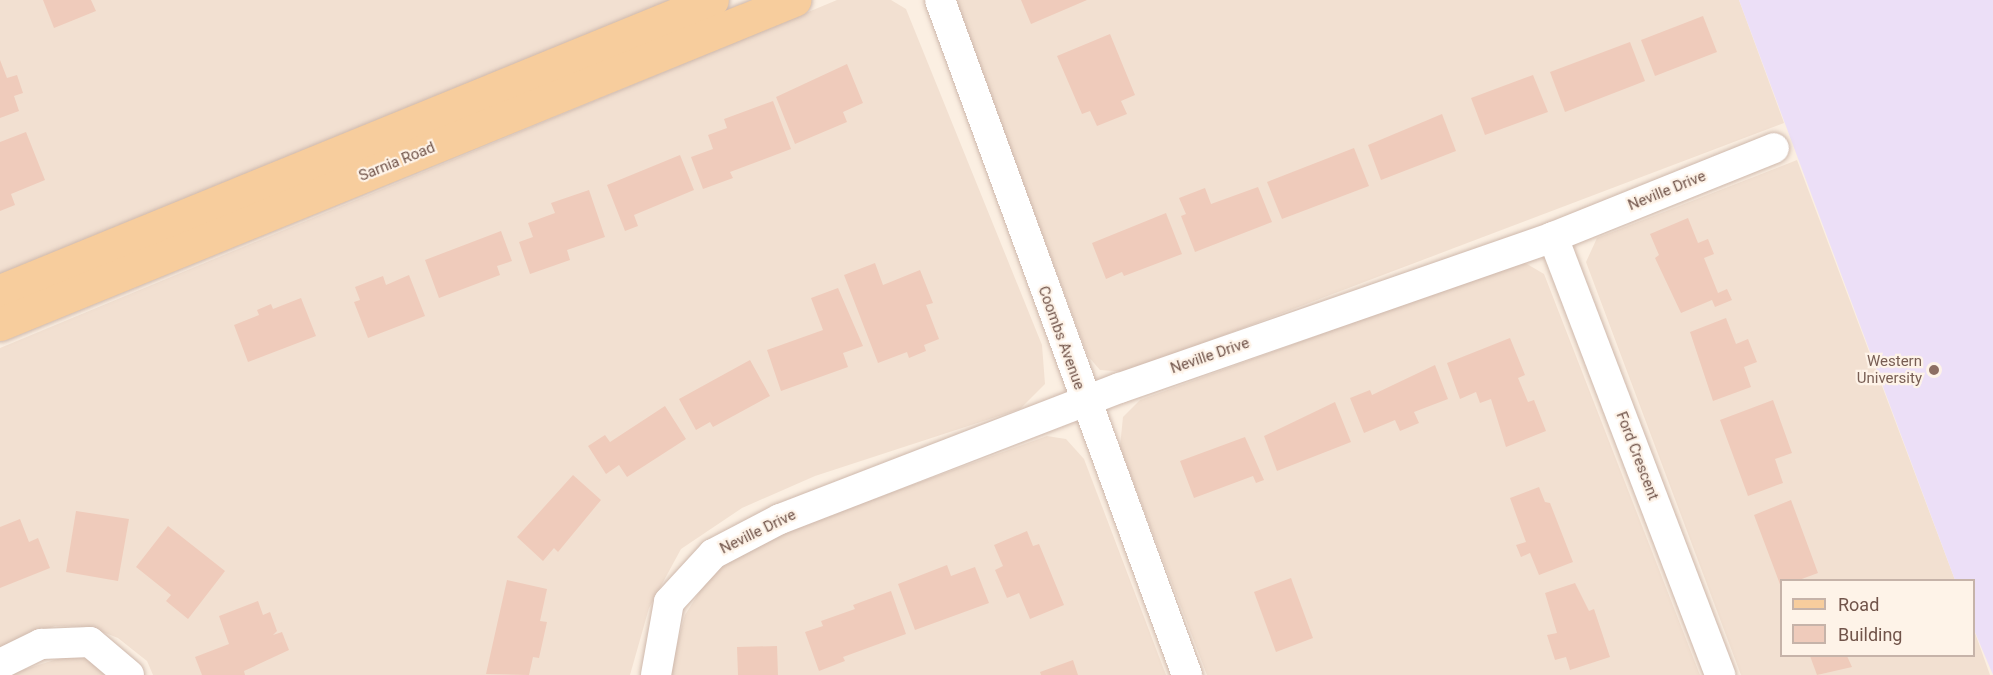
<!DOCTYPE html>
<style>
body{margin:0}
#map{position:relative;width:1993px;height:675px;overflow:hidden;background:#fbefe2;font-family:Roboto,sans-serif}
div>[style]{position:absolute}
.residential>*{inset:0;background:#f2e0d1}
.education>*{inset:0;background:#ecdff7}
.building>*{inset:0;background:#efcbbb}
.roads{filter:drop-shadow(0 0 2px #ceb8ac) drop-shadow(0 0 2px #ceb8ac)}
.minor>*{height:30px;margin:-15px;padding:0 15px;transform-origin:15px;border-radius:15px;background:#fff}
.major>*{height:33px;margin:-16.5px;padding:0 16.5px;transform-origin:16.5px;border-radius:16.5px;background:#f7cd9d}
.dots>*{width:16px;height:16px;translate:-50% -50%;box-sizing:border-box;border:3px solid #fef3e8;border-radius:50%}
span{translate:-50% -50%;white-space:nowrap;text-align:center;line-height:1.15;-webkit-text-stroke:4.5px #fef3e8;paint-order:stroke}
.street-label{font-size:15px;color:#71544a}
.education-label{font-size:15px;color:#785e54}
.right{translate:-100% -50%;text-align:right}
.legend{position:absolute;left:1780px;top:579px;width:195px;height:78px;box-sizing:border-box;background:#fef3e8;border:2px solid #c6b3a9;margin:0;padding:8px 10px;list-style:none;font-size:18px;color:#71544a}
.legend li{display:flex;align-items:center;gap:12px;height:30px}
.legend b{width:30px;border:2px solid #c6b3a9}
</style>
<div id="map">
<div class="residential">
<i style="clip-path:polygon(0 0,682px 0,0 279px)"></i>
<i style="clip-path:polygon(837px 0,891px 0,906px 9px,1042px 345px,1045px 384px,1020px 409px,815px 476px,742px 508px,681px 549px,649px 608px,630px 675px,153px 675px,147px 661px,118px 638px,90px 627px,55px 626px,0 648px,0 348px)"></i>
<i style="clip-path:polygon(954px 0,1739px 0,1784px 123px,1127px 372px,1100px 370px,1088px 356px)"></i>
<i style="clip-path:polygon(1797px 160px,1955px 580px,1782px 580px,1782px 656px,1974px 656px,1974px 630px,1990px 675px,1741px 675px,1586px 262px,1597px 238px)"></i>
<i style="clip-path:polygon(1522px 261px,1544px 274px,1700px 675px,1207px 675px,1120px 447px,1123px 417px,1140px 400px)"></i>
<i style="clip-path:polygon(1047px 436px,1066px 439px,1084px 459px,1166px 675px,669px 675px,685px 615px,712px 572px,764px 539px)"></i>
<i style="clip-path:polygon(70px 655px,100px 662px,115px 675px,7px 675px)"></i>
</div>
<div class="education">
<i style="clip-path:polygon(1739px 0,1993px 0,1993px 675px,1974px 630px,1974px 580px,1955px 580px)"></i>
</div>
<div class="building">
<i style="clip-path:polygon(43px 0,91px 0,96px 11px,54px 28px)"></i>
<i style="clip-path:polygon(1021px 0,1087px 0,1031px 24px)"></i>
<i style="clip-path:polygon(1703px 16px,1717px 52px,1655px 76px,1641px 40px)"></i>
<i style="clip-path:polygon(1110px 34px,1135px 95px,1121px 101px,1127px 114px,1097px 126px,1090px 111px,1082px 114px,1057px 56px)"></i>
<i style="clip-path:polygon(1630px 42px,1645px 81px,1565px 112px,1550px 72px)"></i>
<i style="clip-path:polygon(0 60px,7px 78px,17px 75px,23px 93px,14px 96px,19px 111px,0 118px)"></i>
<i style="clip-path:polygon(847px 64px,863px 103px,843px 112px,847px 122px,795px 144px,776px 97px)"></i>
<i style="clip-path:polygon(1533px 75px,1548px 112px,1485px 135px,1471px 98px)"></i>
<i style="clip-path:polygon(773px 101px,791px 149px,730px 172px,733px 178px,703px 189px,691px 157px,713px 149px,708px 135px,727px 128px,724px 119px)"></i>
<i style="clip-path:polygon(1442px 114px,1456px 151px,1381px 180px,1368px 145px)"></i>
<i style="clip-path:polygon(26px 132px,45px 180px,11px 194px,15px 205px,0 211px,0 142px)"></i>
<i style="clip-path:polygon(1354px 148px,1369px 186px,1282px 219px,1267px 182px)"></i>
<i style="clip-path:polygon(680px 155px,694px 190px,634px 215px,638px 226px,625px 231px,607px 185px)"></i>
<i style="clip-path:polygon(1258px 187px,1272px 222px,1195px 252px,1181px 216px,1186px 214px,1179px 198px,1205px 188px,1211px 204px)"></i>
<i style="clip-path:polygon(589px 190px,605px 237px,567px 250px,570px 260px,530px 274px,519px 242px,533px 237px,528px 223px,555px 213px,551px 203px)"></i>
<i style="clip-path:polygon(1166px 213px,1182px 254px,1124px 276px,1122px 272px,1106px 279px,1092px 243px)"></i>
<i style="clip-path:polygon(1688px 218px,1698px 243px,1708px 239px,1714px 254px,1704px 258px,1718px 293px,1727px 289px,1732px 300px,1715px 307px,1712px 300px,1681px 313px,1655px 258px,1659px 255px,1650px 234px)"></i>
<i style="clip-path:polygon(501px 231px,512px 261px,497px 266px,500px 275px,439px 298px,425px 260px)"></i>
<i style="clip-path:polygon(875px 263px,883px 285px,920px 270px,933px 303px,926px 305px,939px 339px,924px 345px,926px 351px,909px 358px,907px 352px,878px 363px,844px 275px)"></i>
<i style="clip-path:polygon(409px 275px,425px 316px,368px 338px,354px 302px,360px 300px,355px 287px,383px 276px,386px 285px)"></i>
<i style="clip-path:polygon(838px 288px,863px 346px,843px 353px,848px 367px,781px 391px,767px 350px,823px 330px,811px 298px)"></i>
<i style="clip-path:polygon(301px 298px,316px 336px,248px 362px,234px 325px,259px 315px,257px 310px,271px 304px,273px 309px)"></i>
<i style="clip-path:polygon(1726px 318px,1736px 344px,1748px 339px,1757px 362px,1744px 367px,1751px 387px,1713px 401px,1690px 332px)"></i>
<i style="clip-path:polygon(1510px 338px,1525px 375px,1518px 378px,1528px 402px,1534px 400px,1546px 431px,1506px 447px,1491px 399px,1480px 403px,1476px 392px,1460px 399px,1447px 363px)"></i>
<i style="clip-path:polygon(750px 360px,770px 396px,713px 427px,710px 422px,696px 430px,679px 399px)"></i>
<i style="clip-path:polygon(1435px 365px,1448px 399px,1414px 412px,1419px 423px,1400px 431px,1395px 420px,1364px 433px,1350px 398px,1370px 390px,1372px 395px)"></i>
<i style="clip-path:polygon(1773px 400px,1792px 453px,1775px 459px,1783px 483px,1748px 496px,1720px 420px)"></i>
<i style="clip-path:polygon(1335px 402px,1351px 442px,1277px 471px,1264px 436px)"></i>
<i style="clip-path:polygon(665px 406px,686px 439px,627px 477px,619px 465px,606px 474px,588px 446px,605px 435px,610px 442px)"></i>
<i style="clip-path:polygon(1245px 437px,1264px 480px,1256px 483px,1253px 476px,1194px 498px,1180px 461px)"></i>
<i style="clip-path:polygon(573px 475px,601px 500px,558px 552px,554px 548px,543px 561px,517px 537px)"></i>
<i style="clip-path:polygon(1539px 487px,1545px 502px,1550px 503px,1573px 562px,1539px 575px,1530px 553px,1521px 557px,1516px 545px,1526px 542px,1510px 498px)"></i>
<i style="clip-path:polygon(1791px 500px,1818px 573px,1799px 580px,1782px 580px,1781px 587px,1754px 515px)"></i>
<i style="clip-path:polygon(76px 511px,129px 519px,118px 581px,66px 572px)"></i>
<i style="clip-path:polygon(20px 519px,29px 542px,38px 538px,50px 568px,0 588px,0 527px)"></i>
<i style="clip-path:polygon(168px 526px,225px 571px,188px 619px,166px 601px,171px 595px,136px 567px)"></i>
<i style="clip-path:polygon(1027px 531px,1033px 546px,1039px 544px,1064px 605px,1030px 619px,1019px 593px,1007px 598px,995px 570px,1003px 566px,994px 545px)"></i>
<i style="clip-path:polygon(947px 565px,951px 576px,975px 567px,989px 603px,915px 630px,898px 584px)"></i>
<i style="clip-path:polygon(1291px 578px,1313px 638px,1276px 652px,1254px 592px)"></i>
<i style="clip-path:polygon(507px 580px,547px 589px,540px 621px,547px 622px,539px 658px,533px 657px,529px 675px,486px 674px)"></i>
<i style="clip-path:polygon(1575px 583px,1589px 611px,1594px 609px,1610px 657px,1570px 670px,1566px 657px,1555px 660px,1547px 635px,1557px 633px,1545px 593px)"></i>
<i style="clip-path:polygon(891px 591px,906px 634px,843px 657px,845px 661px,819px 671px,805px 632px,823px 626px,821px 621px,855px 609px,853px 605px)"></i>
<i style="clip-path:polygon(258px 601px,263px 615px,270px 612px,277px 631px,273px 635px,282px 632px,289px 650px,244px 671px,245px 675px,202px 675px,195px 657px,229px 644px,219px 616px)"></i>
<i style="clip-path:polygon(777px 646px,778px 675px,738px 675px,737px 647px)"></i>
<i style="clip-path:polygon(1810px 656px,1847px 656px,1852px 667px,1817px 675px)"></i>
<i style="clip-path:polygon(1073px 660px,1078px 675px,1041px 675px,1040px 672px)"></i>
</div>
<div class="roads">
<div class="minor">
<i style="left:940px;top:0;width:719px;rotate:69.9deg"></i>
<i style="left:1553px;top:237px;width:469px;rotate:69.1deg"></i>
<i style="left:0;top:664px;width:46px;rotate:-26deg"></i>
<i style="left:41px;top:644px;width:49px;rotate:-2.3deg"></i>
<i style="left:90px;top:642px;width:51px;rotate:40.2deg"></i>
<i style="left:656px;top:675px;width:74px;rotate:-79.9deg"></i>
<i style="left:669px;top:602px;width:65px;rotate:-47.5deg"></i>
<i style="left:713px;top:554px;width:76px;rotate:-27.6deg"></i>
<i style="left:780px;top:519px;width:364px;rotate:-21.1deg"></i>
<i style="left:1120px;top:388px;width:459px;rotate:-19.2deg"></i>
<i style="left:1553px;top:237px;width:238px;rotate:-21.9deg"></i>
</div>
<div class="major">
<i style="left:0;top:291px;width:769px;rotate:-22.23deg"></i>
<i style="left:0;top:324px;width:858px;rotate:-22.2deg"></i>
</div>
</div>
<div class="dots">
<i style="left:1934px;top:370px;background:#8d6e63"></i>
</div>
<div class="street-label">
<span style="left:397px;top:162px;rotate:-22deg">Sarnia Road</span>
<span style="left:1667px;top:191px;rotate:-22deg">Neville Drive</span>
<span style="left:1061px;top:338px;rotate:70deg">Coombs Avenue</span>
<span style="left:1210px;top:356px;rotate:-19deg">Neville Drive</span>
<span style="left:1637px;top:456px;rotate:69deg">Ford Crescent</span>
<span style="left:758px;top:532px;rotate:-26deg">Neville Drive</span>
</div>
<div class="education-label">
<span class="right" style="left:1922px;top:370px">Western<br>University</span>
</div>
<ul class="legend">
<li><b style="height:8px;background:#f7cd9d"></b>Road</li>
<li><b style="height:16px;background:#efcbbb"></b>Building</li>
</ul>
</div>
